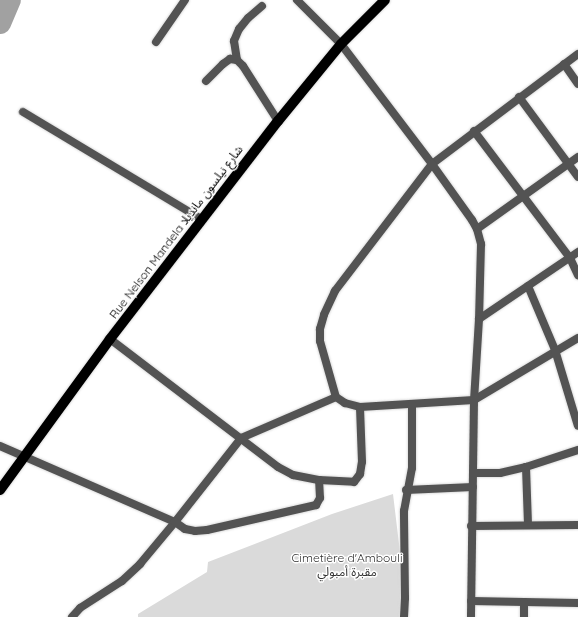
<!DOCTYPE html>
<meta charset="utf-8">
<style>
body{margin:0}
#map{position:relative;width:578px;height:617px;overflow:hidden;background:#fff;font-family:Quicksand,"Noto Sans Arabic",sans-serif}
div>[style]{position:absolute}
.green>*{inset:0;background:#dadada}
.river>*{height:21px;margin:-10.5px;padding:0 10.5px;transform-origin:10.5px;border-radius:10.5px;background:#a1a1a1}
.roads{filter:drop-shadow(0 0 1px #dbdbdb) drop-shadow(0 0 1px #dbdbdb)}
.minor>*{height:8px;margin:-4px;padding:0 4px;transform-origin:4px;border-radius:4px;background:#535353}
.tertiary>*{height:8px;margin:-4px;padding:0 4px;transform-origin:4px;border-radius:4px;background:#535353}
.primary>*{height:10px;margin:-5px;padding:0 5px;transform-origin:5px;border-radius:5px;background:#000}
span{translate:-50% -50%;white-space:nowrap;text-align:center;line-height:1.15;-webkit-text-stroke:3px #fff;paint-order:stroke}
.street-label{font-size:12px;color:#000}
.park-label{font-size:12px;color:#313131}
</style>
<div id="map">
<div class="green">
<i style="clip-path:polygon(393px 494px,403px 577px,400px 617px,138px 617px,138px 614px,207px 572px,208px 562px,332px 514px)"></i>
</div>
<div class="river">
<i style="left:0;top:23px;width:25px;rotate:-67deg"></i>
</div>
<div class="roads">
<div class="minor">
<i style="left:297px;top:0;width:62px;rotate:45deg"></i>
<i style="left:262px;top:6px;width:18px;rotate:139deg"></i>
<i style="left:248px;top:18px;width:14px;rotate:129deg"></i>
<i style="left:239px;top:29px;width:13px;rotate:113deg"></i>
<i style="left:234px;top:41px;width:19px;rotate:81deg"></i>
<i style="left:237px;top:60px;width:8px;rotate:45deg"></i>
<i style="left:243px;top:66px;width:65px;rotate:57.5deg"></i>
<i style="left:156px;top:42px;width:51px;rotate:-55.4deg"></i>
<i style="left:578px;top:54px;width:183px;rotate:143deg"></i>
<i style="left:432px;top:164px;width:160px;rotate:127.4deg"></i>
<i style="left:335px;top:291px;width:26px;rotate:115deg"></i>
<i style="left:324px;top:315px;width:15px;rotate:106deg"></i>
<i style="left:320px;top:329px;width:12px;rotate:90deg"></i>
<i style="left:320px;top:341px;width:58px;rotate:74.1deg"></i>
<i style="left:336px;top:397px;width:11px;rotate:34deg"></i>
<i style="left:345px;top:403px;width:16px;rotate:15deg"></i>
<i style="left:360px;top:407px;width:114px;rotate:-3.5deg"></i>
<i style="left:474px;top:400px;width:121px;rotate:-30.8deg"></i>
<i style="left:564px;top:64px;width:24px;rotate:55deg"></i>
<i style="left:206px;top:81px;width:24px;rotate:-45deg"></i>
<i style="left:223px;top:64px;width:9px;rotate:-36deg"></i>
<i style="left:230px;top:59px;width:7px;rotate:8deg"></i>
<i style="left:519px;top:97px;width:99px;rotate:53.6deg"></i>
<i style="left:23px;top:112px;width:208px;rotate:31deg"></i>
<i style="left:474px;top:131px;width:159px;rotate:52.9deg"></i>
<i style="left:570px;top:258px;width:19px;rotate:65deg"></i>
<i style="left:477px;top:229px;width:124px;rotate:-35.5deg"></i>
<i style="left:528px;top:286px;width:69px;rotate:67.1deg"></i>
<i style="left:555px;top:350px;width:79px;rotate:73.2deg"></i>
<i style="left:479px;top:319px;width:120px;rotate:-34.1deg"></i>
<i style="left:110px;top:339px;width:211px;rotate:37.3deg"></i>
<i style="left:278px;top:467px;width:17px;rotate:28deg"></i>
<i style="left:293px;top:475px;width:26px;rotate:11deg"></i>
<i style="left:319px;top:480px;width:35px;rotate:3deg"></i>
<i style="left:354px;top:482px;width:10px;rotate:-53deg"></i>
<i style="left:360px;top:474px;width:12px;rotate:-81deg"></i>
<i style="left:362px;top:462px;width:55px;rotate:-92.1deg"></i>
<i style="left:0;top:446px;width:191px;rotate:23.5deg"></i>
<i style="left:175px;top:522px;width:107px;rotate:-51.8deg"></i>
<i style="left:241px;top:438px;width:103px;rotate:-23.3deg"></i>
<i style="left:526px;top:467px;width:58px;rotate:88deg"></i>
<i style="left:473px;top:473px;width:27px"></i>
<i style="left:500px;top:473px;width:27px;rotate:-13deg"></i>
<i style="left:526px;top:467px;width:55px;rotate:-18.1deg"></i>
<i style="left:406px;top:490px;width:67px;rotate:-2.6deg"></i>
<i style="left:471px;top:526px;width:107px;rotate:-0.5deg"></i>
<i style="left:471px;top:601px;width:107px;rotate:1.1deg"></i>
<i style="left:72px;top:617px;width:12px;rotate:-48deg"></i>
<i style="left:80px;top:608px;width:50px;rotate:-32.7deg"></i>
<i style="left:122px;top:581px;width:25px;rotate:-43deg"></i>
<i style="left:140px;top:564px;width:55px;rotate:-50.2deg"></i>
<i style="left:175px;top:522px;width:12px;rotate:35deg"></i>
<i style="left:185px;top:529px;width:10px;rotate:11deg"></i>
<i style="left:195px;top:531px;width:12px;rotate:-5deg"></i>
<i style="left:207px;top:530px;width:112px;rotate:-12.9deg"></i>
<i style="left:316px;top:505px;width:8px;rotate:-60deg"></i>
<i style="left:320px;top:498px;width:18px;rotate:-93deg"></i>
<i style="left:404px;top:617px;width:19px;rotate:-87deg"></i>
<i style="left:405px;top:598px;width:87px;rotate:-90.7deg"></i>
<i style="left:404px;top:511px;width:44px;rotate:-79.5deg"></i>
<i style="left:412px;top:468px;width:64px;rotate:-90deg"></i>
<i style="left:524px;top:617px;width:15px;rotate:-90deg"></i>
</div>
<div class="tertiary">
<i style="left:341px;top:44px;width:151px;rotate:52.8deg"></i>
<i style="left:432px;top:164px;width:69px;rotate:54.5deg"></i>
<i style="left:472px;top:220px;width:10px;rotate:61deg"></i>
<i style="left:477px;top:229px;width:16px;rotate:75deg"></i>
<i style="left:481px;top:244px;width:75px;rotate:91.5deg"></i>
<i style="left:479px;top:319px;width:81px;rotate:93.5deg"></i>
<i style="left:474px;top:400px;width:217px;rotate:90.8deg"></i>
</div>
<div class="primary">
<i style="left:0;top:490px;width:187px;rotate:-53.9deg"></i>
<i style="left:110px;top:339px;width:275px;rotate:-52.4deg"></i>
<i style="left:278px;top:121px;width:99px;rotate:-50.7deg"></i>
<i style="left:341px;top:44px;width:62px;rotate:-45deg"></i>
</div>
</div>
<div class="street-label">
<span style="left:176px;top:232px;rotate:-53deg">Rue Nelson Mandela شارع نيلسون مانديلا</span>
</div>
<div class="park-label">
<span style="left:347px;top:565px">Cimetière d'Ambouli<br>مقبرة أمبولي</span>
</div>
</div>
